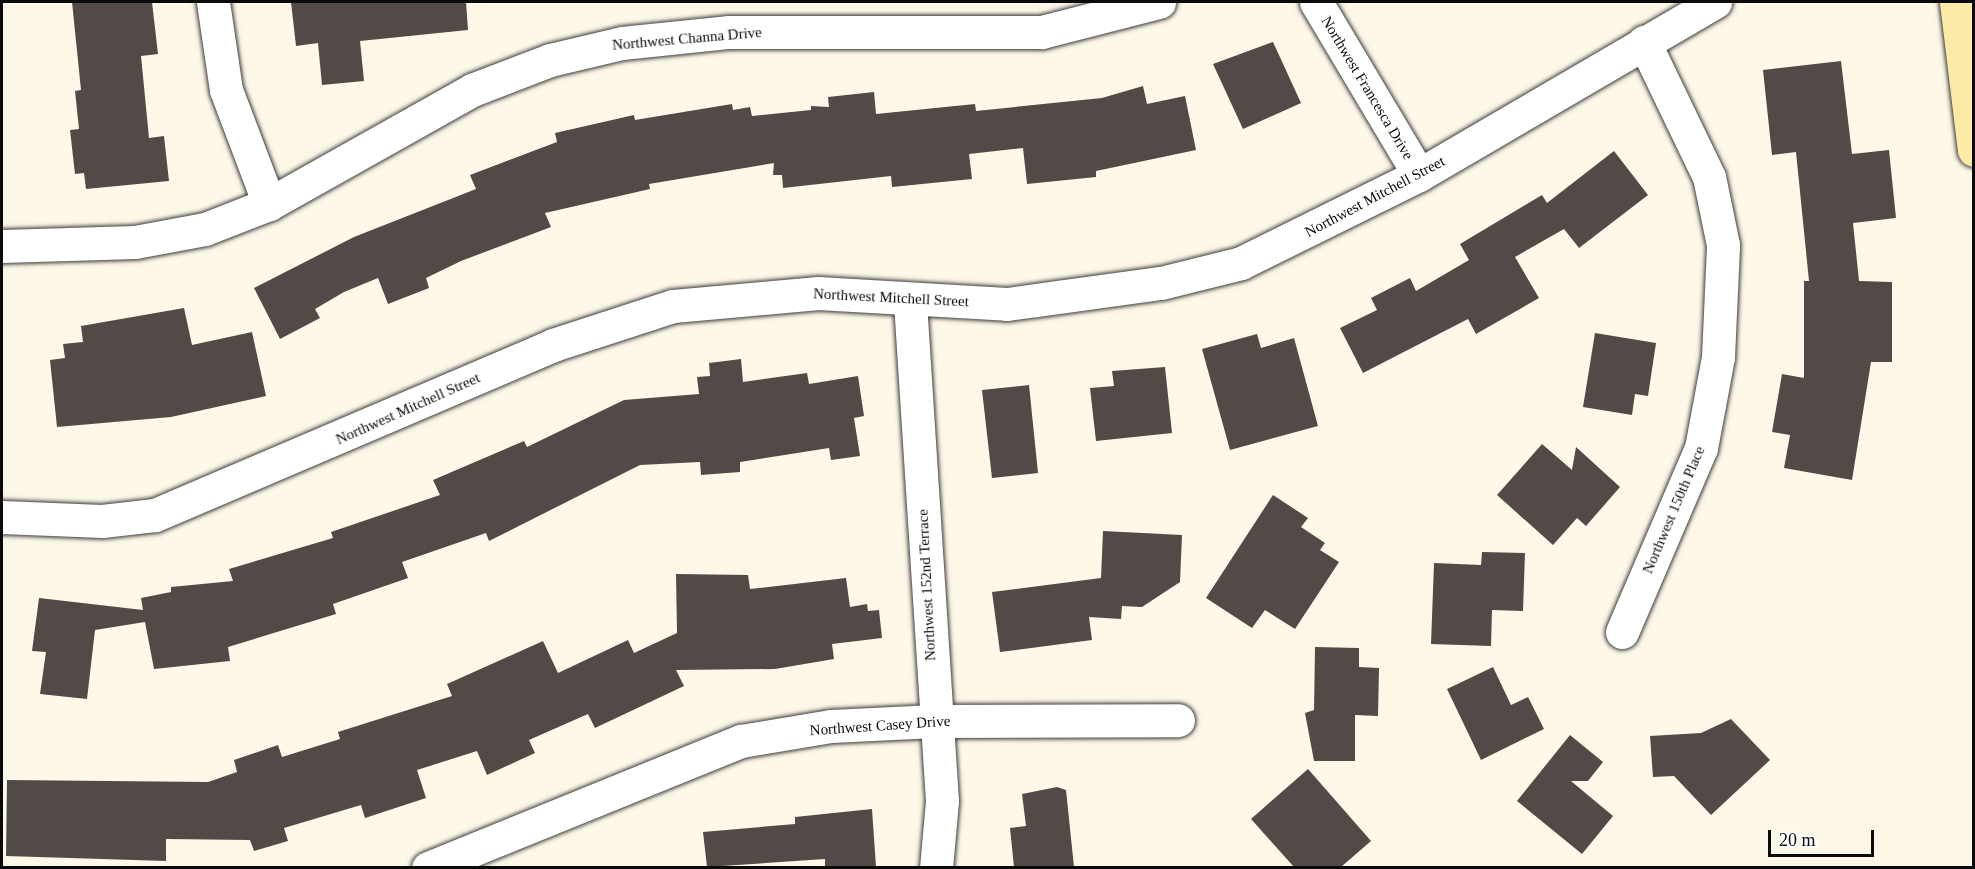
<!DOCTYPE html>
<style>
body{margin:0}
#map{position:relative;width:1975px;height:869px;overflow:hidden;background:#fef8e8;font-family:"Times New Roman",serif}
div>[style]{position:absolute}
.building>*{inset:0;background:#524a47}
.roads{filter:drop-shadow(0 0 2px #3d3d3d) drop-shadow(0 0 2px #3d3d3d)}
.street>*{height:33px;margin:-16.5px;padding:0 16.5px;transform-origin:16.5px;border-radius:16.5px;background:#fff}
.secondary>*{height:33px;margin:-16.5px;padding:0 16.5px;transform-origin:16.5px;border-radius:16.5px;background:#fbeba6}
span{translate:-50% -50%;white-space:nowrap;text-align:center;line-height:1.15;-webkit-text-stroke:6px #fff;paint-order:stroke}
.street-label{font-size:15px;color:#0a0a0a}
.frame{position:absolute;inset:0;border:3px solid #0a0a0a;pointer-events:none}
.scale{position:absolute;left:1768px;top:830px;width:106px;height:27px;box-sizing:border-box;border:3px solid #0a0a0a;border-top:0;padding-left:8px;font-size:18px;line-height:21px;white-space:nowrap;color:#0a0a0a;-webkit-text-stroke:4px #fff;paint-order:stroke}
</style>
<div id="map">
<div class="building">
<i style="clip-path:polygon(72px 2px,152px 2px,158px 54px,141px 56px,149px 138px,164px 136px,169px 181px,86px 189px,84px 173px,75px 174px,70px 130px,79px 129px,75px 91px,81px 90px)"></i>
<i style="clip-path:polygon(291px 2px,466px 2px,468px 30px,360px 41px,364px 81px,322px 85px,318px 43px,296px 46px)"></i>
<i style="clip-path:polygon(1273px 42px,1301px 103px,1243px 129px,1213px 64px)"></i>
<i style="clip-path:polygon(1841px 61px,1852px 154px,1889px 150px,1896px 218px,1853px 223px,1859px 281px,1892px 282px,1892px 362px,1871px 362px,1852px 480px,1784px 468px,1790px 435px,1772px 432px,1782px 374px,1804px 378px,1804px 281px,1809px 281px,1796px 152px,1772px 155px,1763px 70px)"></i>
<i style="clip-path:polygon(1143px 86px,1147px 104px,1185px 96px,1196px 150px,1096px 171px,1096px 177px,1027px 184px,1023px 148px,969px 154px,972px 179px,892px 187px,891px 176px,783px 188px,782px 175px,773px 175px,774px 163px,649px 184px,650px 189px,545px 213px,551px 227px,461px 261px,426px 278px,429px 288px,388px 304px,378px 278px,344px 292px,315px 309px,320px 318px,280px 339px,254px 288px,354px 237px,476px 189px,470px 175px,557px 142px,555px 133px,634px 115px,635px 120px,732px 104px,733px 110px,750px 107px,752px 116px,811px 110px,811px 106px,829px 107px,828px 97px,874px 92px,876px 114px,975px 104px,976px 111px,1102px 98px)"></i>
<i style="clip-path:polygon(1614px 151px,1648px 195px,1579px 248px,1564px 229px,1515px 257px,1539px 298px,1476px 334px,1468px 319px,1363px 373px,1340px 328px,1377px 310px,1371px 298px,1410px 278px,1416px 291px,1469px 260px,1460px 244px,1542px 195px,1547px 203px)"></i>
<i style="clip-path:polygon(184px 308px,192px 345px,252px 332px,266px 396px,171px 417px,57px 427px,50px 360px,65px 358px,63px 344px,83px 342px,81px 326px)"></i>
<i style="clip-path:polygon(1595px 333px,1656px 343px,1648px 396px,1635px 394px,1632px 415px,1583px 407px)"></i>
<i style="clip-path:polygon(1257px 334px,1261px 348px,1294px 338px,1318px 426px,1230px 450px,1202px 349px)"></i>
<i style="clip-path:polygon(741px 359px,743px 382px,807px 373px,809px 384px,858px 376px,864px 416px,854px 418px,860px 456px,831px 460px,829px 448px,740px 462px,740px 472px,701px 475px,700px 462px,640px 465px,489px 541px,486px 533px,402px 562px,408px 578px,333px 604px,336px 614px,228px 647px,230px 661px,154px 669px,145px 622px,95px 630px,87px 699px,40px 694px,46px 652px,32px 651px,39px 598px,143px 610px,141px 598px,171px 592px,171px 587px,233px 581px,229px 569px,333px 538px,331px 532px,440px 495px,433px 480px,524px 441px,527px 447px,624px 400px,699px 394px,697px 377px,710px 376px,709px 363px)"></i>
<i style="clip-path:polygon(1165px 367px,1172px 433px,1096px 441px,1090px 388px,1114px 386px,1112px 371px)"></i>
<i style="clip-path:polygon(1029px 385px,1038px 473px,992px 478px,982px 390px)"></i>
<i style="clip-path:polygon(1542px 444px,1572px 470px,1576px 447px,1620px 487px,1586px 526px,1577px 518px,1553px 545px,1497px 495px)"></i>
<i style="clip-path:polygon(1273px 495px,1308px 518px,1301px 527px,1325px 543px,1320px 550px,1339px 562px,1295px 629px,1265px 610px,1252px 628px,1206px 598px)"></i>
<i style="clip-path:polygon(1103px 531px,1182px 535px,1180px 582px,1142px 607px,1122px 606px,1121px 619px,1089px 617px,1092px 640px,1000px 652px,992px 592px,1101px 578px)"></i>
<i style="clip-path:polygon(1482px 552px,1525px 553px,1523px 611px,1492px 610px,1491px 646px,1431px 644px,1434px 563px,1481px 565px)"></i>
<i style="clip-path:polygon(676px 574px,748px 575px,750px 589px,846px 578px,850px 607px,867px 604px,868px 611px,879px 610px,882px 638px,832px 644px,834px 659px,775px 669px,676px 670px,684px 686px,595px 728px,588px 714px,529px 740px,535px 753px,487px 775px,477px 751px,417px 770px,426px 798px,365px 818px,361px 805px,284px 828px,288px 841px,254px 851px,250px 840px,166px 839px,166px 861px,6px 856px,7px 780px,208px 782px,237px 772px,234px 760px,278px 745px,282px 757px,340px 739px,338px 732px,452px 696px,447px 684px,543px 641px,558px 673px,628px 640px,634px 653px,677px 633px)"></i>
<i style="clip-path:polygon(1315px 647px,1359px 648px,1359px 667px,1379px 668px,1378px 716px,1355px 715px,1355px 761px,1314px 761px,1305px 713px,1314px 710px)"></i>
<i style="clip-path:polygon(1493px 667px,1511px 705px,1528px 697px,1544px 729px,1481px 760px,1447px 689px)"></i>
<i style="clip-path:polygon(1731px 719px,1770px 760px,1711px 815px,1674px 776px,1653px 777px,1650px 736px,1701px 733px)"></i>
<i style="clip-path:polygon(1570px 735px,1603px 762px,1588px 781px,1571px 781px,1613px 816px,1582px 854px,1517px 801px)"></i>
<i style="clip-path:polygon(1308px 769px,1371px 841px,1341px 867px,1294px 867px,1251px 819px)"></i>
<i style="clip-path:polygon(1057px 787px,1066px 790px,1074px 867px,1014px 867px,1010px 828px,1026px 826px,1022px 794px)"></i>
<i style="clip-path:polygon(872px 809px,876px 867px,825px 867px,825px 859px,707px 867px,703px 832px,795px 824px,795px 817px)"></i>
</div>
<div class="roads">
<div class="street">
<i style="left:213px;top:2px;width:89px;rotate:81.6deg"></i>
<i style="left:226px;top:90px;width:122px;rotate:69.3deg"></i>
<i style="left:1316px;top:2px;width:201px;rotate:59.2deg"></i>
<i style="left:2px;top:246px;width:133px;rotate:-1.7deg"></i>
<i style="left:135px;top:242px;width:71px;rotate:-10.5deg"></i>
<i style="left:205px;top:229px;width:69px;rotate:-21.3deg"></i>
<i style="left:269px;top:204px;width:233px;rotate:-29.3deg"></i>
<i style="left:472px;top:90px;width:84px;rotate:-21deg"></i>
<i style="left:550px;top:60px;width:74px;rotate:-13.3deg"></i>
<i style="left:622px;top:43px;width:108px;rotate:-5.9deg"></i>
<i style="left:729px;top:32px;width:313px"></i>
<i style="left:1042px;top:32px;width:121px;rotate:-14.4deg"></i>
<i style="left:910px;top:302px;width:500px;rotate:86.33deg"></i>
<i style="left:942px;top:801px;width:67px;rotate:95.1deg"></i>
<i style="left:2px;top:517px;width:100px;rotate:2.3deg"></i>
<i style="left:102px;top:521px;width:53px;rotate:-6.5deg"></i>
<i style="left:155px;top:515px;width:433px;rotate:-23.1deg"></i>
<i style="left:553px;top:345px;width:126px;rotate:-18deg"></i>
<i style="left:673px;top:306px;width:146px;rotate:-5.1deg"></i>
<i style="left:818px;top:293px;width:189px;rotate:3.3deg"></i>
<i style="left:1007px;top:304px;width:155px;rotate:-7.8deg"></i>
<i style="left:1161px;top:283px;width:82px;rotate:-14deg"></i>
<i style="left:1241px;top:263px;width:199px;rotate:-26.3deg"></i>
<i style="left:1419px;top:175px;width:343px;rotate:-30.3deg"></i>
<i style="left:1622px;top:632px;width:200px;rotate:-66.8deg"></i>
<i style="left:1701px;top:448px;width:93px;rotate:-79.4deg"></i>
<i style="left:1718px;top:357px;width:112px;rotate:-87.4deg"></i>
<i style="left:1723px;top:245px;width:69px;rotate:-101.6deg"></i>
<i style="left:1709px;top:177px;width:150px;rotate:-115.7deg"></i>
<i style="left:428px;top:868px;width:338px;rotate:-22.1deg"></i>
<i style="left:741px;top:741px;width:91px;rotate:-9.5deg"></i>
<i style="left:831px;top:726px;width:104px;rotate:-2.8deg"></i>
<i style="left:935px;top:721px;width:243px;rotate:-0.2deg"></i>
</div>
<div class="secondary">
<i style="left:1956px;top:2px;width:149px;rotate:83.1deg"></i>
</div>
</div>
<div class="street-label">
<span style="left:687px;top:39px;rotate:-5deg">Northwest Channa Drive</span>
<span style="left:1367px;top:88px;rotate:59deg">Northwest Francesca Drive</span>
<span style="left:1375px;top:197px;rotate:-28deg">Northwest Mitchell Street</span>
<span style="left:891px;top:298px;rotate:3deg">Northwest Mitchell Street</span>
<span style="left:408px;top:409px;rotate:-24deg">Northwest Mitchell Street</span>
<span style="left:1674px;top:510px;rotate:-67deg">Northwest 150th Place</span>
<span style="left:927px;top:585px;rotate:-93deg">Northwest 152nd Terrace</span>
<span style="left:880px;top:726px;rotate:-4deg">Northwest Casey Drive</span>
</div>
<div class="frame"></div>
<div class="scale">20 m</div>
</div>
